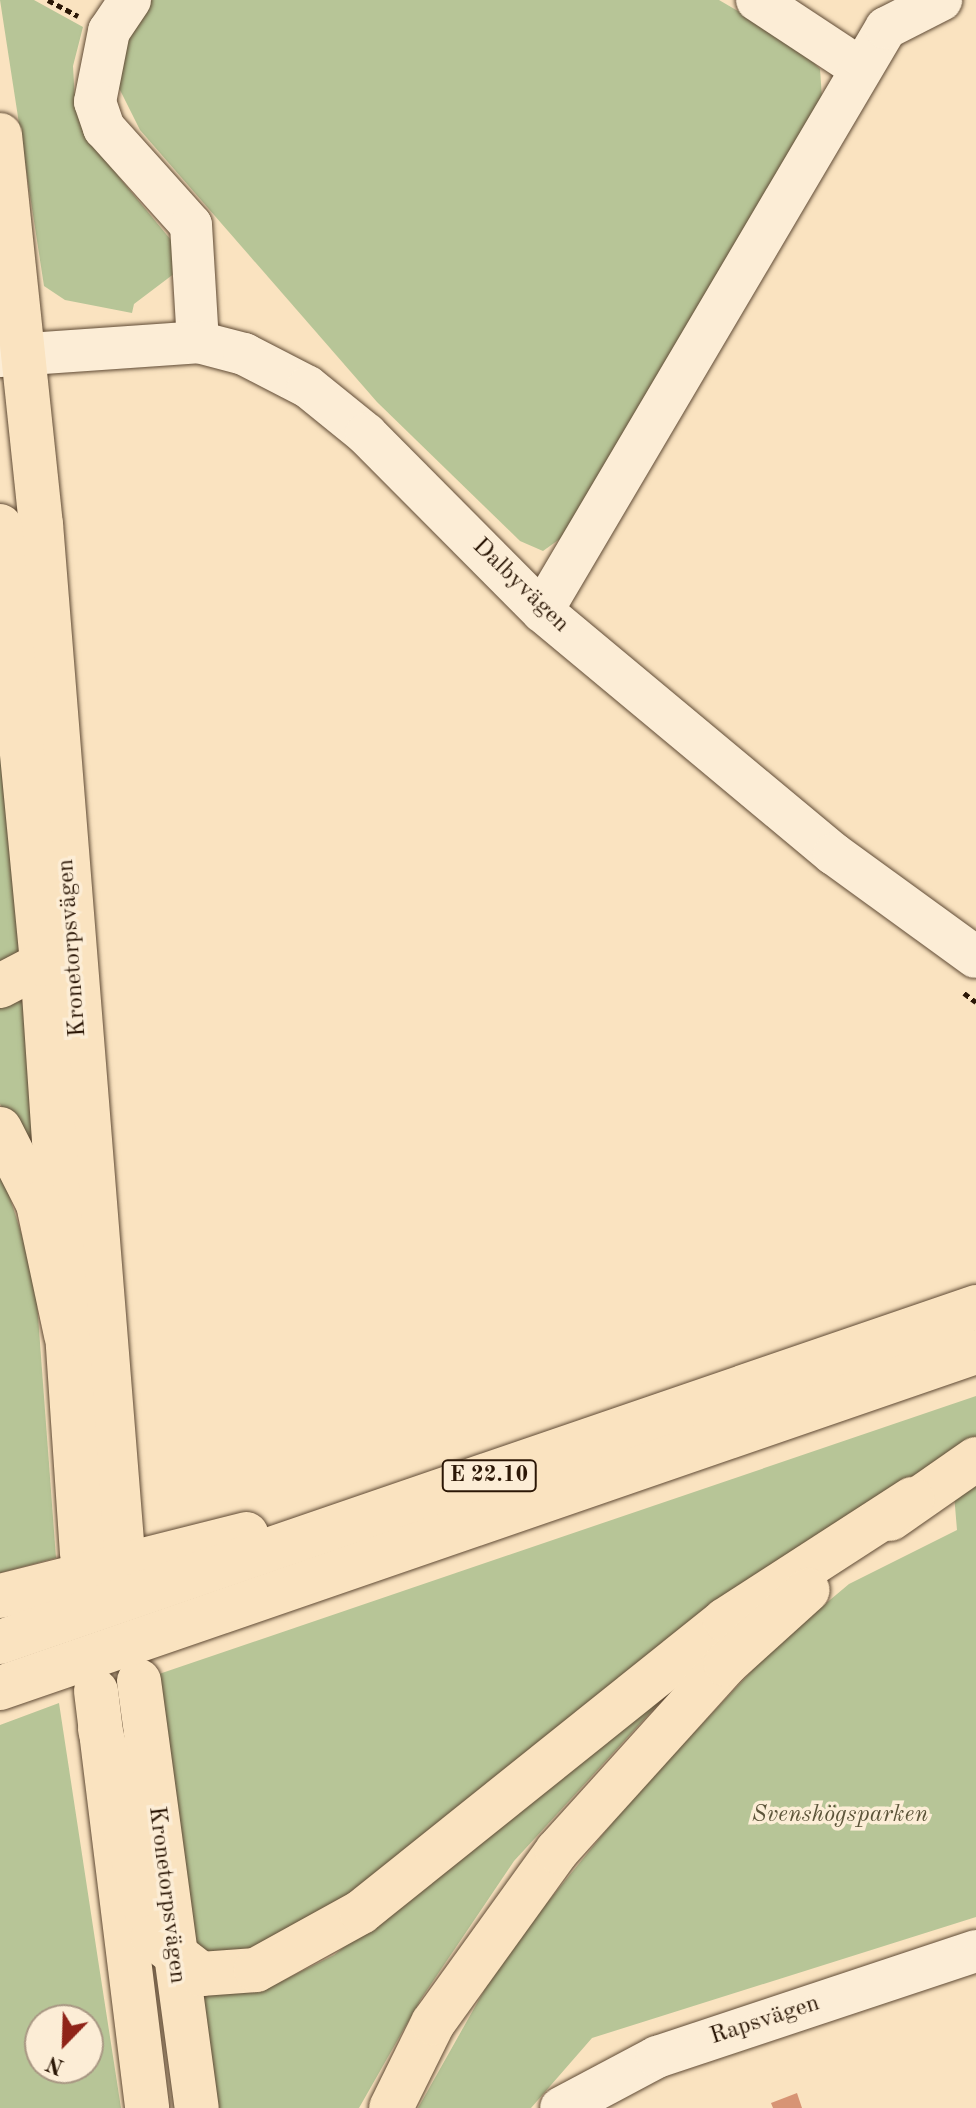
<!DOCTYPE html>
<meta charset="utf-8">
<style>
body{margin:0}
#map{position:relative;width:976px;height:2108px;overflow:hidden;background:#fae3c0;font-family:"Old Standard TT",serif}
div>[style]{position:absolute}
.green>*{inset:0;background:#b7c597}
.building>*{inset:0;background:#d79474}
.path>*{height:5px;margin-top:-2.5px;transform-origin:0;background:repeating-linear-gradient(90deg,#2b1706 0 6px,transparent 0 10px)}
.roads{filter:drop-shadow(0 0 2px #5f4a34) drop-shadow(0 0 2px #5f4a34)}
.minor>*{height:42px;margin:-21px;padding:0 21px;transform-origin:21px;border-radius:21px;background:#fcedd6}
.major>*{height:44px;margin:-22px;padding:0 22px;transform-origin:22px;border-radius:22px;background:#fae3c0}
.highway>*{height:44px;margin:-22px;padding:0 22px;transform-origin:22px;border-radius:22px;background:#fae3c0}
span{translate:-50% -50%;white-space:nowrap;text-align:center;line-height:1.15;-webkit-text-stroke:7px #fcedd6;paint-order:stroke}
.shield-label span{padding:2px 6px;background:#fcedd6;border:2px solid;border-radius:6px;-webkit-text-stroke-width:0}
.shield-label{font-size:22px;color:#2b1706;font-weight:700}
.street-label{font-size:24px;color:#2b1706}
.park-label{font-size:24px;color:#5c5439;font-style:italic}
.north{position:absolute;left:24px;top:2004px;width:80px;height:80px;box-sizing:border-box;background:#fcedd6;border:2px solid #a89783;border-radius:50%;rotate:203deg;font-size:22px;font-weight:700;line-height:32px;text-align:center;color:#2b1706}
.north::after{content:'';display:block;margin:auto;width:28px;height:36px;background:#8f2418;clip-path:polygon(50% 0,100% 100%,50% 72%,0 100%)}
</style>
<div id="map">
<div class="green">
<i style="clip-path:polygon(0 0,34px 0,83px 27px,73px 66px,75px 102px,100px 154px,171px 240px,175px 273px,134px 304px,132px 313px,65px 300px,44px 286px)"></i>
<i style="clip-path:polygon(152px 0,719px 0,796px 45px,820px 69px,822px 98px,568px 533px,543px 551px,520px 541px,377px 402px,140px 130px,116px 82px,127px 29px)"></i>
<i style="clip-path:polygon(0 687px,23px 949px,0 970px)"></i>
<i style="clip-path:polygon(32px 994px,43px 1172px,0 1104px,0 1007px)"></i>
<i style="clip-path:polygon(0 1167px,35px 1276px,56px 1558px,0 1573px)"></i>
<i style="clip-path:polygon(976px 1396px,976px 1438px,321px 1925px,279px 1945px,208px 1956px,192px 1949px,159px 1674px)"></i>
<i style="clip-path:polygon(976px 1480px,976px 1917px,592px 2038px,531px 2108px,418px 2108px,503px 1957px,630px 1801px,775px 1646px,849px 1584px,957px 1530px,954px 1494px)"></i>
<i style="clip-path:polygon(681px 1679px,514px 1861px,421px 1999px,359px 2108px,215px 2108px,196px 1992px,266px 1989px,334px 1955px)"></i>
<i style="clip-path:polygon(evenodd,59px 1703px,99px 1966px,121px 2108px,0 2108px,0 1725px,59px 1703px,40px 2020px,88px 2020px,88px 2068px,40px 2068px,40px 2020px)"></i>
</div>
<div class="building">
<i style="clip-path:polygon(797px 2093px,802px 2108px,773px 2108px,771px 2103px)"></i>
</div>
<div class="path">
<i style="left:48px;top:0;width:34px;rotate:28deg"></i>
<i style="left:964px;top:993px;width:15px;rotate:37deg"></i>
</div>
<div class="roads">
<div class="minor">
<i style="left:130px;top:0;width:37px;rotate:124deg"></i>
<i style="left:109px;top:31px;width:72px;rotate:101.2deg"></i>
<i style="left:95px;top:102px;width:28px;rotate:71deg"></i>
<i style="left:104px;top:128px;width:130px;rotate:48.1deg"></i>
<i style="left:191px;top:225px;width:117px;rotate:86.6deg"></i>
<i style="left:757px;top:0;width:123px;rotate:33.4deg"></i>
<i style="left:0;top:356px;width:198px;rotate:-4deg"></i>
<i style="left:198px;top:342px;width:48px;rotate:14.6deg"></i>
<i style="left:244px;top:354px;width:72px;rotate:27.3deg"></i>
<i style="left:308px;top:387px;width:75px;rotate:39deg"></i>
<i style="left:366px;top:434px;width:250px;rotate:45.2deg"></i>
<i style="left:542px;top:611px;width:380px;rotate:39.8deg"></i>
<i style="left:834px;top:854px;width:175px;rotate:36deg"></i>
<i style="left:542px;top:611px;width:677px;rotate:-59.46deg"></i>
<i style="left:886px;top:28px;width:62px;rotate:-27deg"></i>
<i style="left:561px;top:2108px;width:109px;rotate:-28deg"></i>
<i style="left:657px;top:2057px;width:336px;rotate:-18.4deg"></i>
</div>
<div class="major">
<i style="left:0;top:135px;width:391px;rotate:84deg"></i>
<i style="left:41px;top:524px;width:1020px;rotate:85.45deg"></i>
<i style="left:0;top:526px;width:440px;rotate:84.5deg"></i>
<i style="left:42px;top:964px;width:591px;rotate:86.12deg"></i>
<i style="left:139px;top:1681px;width:431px;rotate:82.3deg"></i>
<i style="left:96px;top:1691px;width:420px;rotate:83deg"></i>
</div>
<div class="highway">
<i style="left:0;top:986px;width:47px;rotate:-27.6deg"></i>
<i style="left:42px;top:964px;width:52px;rotate:-56deg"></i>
<i style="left:0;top:1129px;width:84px;rotate:63.1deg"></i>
<i style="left:38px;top:1204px;width:134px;rotate:77.9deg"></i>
<i style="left:890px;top:1519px;width:105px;rotate:-34.9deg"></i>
<i style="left:0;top:1596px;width:254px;rotate:-14.1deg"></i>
<i style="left:0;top:1642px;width:1032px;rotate:-18.94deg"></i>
<i style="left:0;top:1688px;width:1032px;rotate:-19deg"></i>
<i style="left:100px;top:1729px;width:215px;rotate:75.7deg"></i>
<i style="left:153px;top:1937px;width:61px;rotate:37.6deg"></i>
<i style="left:201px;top:1974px;width:55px;rotate:-4.2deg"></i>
<i style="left:256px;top:1970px;width:120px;rotate:-28.9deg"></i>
<i style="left:361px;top:1912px;width:467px;rotate:-38.7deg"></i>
<i style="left:725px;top:1620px;width:223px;rotate:-32.9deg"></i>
<i style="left:391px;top:2108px;width:95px;rotate:-63.7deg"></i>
<i style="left:433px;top:2023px;width:212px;rotate:-54.2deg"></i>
<i style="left:557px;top:1851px;width:252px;rotate:-47.9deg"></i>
<i style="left:726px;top:1664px;width:110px;rotate:-42.1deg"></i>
</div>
</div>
<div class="shield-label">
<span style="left:489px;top:1476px">E 22.10</span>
</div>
<div class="street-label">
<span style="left:520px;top:586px;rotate:44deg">Dalbyvägen</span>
<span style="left:73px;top:948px;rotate:-94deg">Kronetorpsvägen</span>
<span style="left:166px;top:1895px;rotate:83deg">Kronetorpsvägen</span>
<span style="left:765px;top:2021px;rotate:-18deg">Rapsvägen</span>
</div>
<div class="park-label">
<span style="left:840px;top:1816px">Svenshögsparken</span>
</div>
<div class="north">N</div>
</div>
